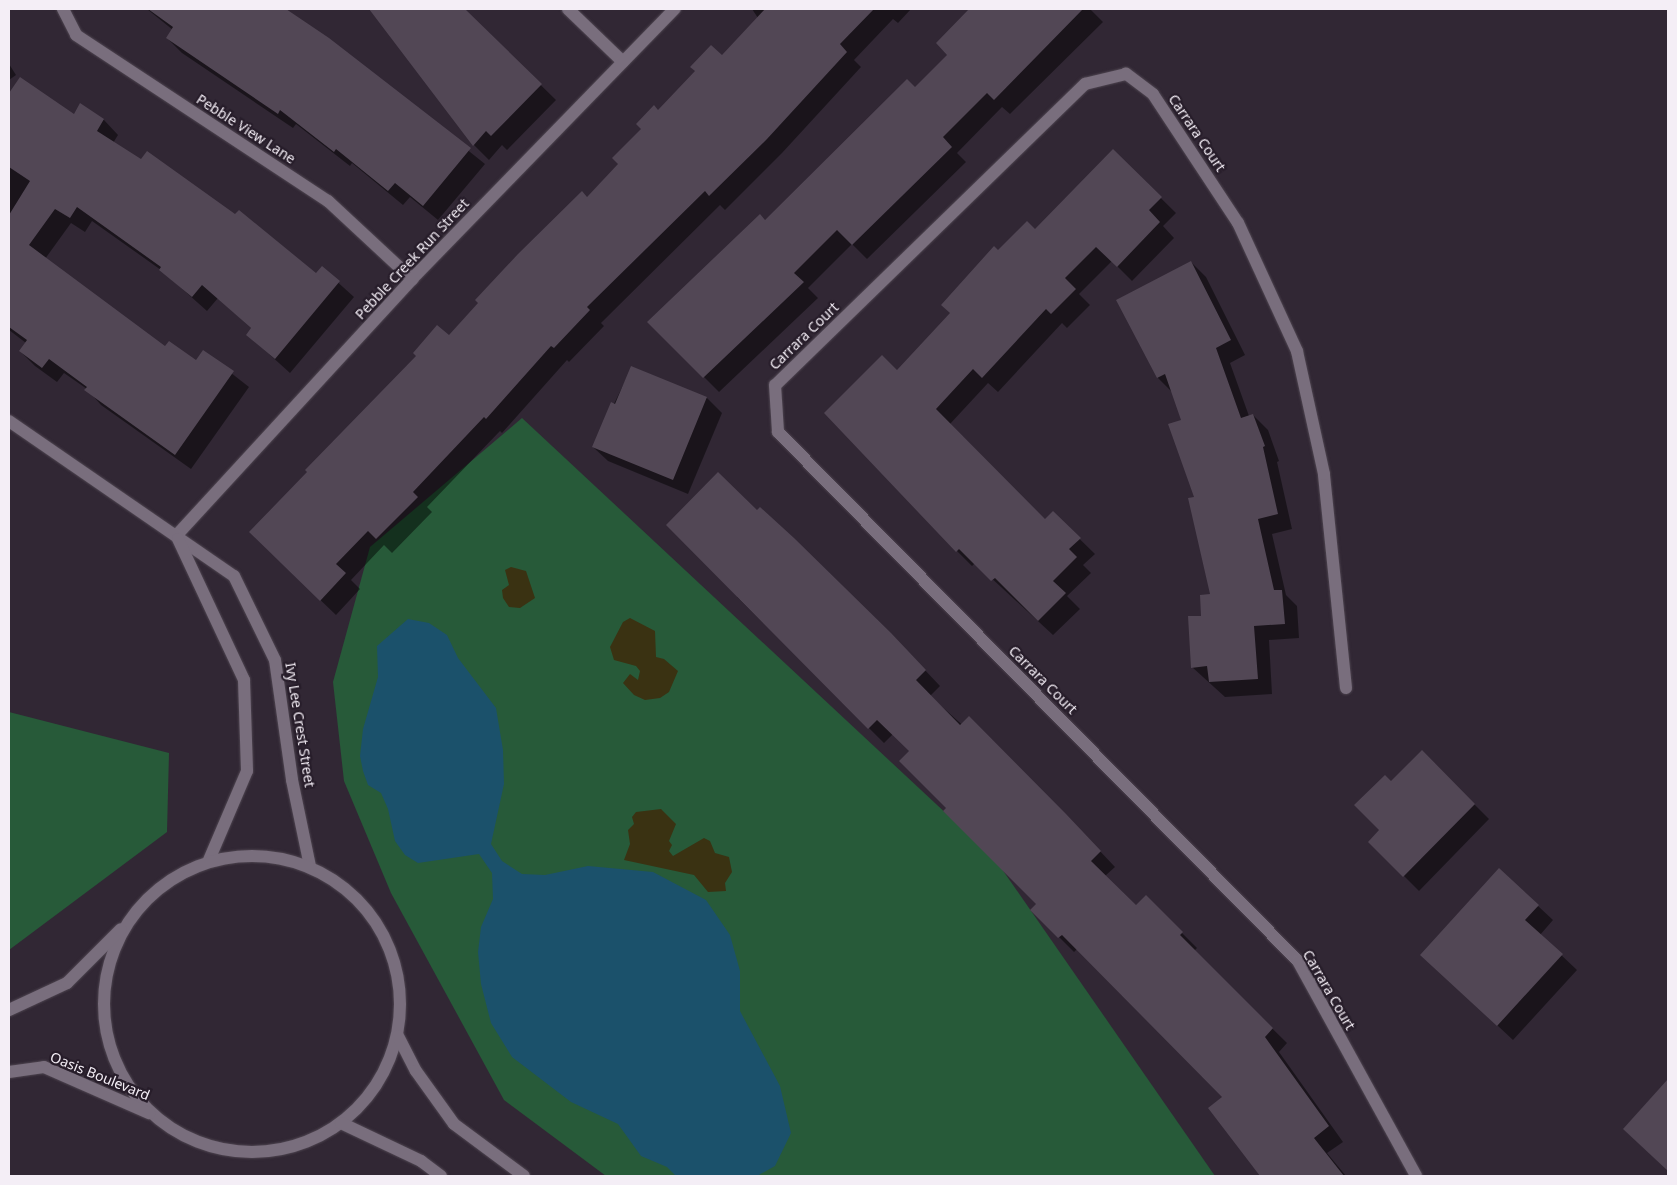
<!DOCTYPE html>
<style>
body{margin:0}
#map{position:relative;width:1677px;height:1185px;overflow:hidden;background:#312734;font-family:"Noto Sans",sans-serif}
div>[style]{position:absolute}
.green>*{inset:0;background:#275a39}
.sand>*{inset:0;background:#3a3212}
.water>*{inset:0;background:#1b516b}
.shadow>*{inset:0;background:#0007}
.building>*{inset:0;background:#524755}
.roads{filter:drop-shadow(0 0 1px #4e4550) drop-shadow(0 0 1px #4e4550)}
.minor>*{height:12px;margin:-6px;padding:0 6px;transform-origin:6px;border-radius:6px;background:#796e7d}
.tertiary>*{height:12px;margin:-6px;padding:0 6px;transform-origin:6px;border-radius:6px;background:#796e7d}
.secondary>*{height:12px;margin:-6px;padding:0 6px;transform-origin:6px;border-radius:6px;background:#796e7d}
.secondary>.ring{margin:-6px;padding:0;box-sizing:content-box;background:none;border:12px solid #796e7d;border-radius:50%}
span{translate:-50% -50%;white-space:nowrap;text-align:center;line-height:1.15;-webkit-text-stroke:4.5px #271d2a;paint-order:stroke}
.street-label{font-size:14px;color:#f4eef6}
.frame{position:absolute;inset:0;border:10px solid #f4eef6;pointer-events:none}
</style>
<div id="map">
<div class="green">
<i style="clip-path:polygon(522px 418px,995px 859px,1215px 1176px,606px 1176px,504px 1100px,391px 893px,344px 781px,333px 682px,370px 547px)"></i>
<i style="clip-path:polygon(9px 712px,169px 753px,167px 832px,9px 950px)"></i>
</div>
<div class="sand">
<i style="clip-path:polygon(511px 567px,526px 571px,535px 598px,520px 608px,509px 607px,503px 598px,502px 590px,509px 585px,505px 570px)"></i>
<i style="clip-path:polygon(630px 618px,655px 631px,656px 657px,664px 659px,678px 671px,669px 692px,660px 698px,645px 700px,634px 695px,623px 683px,630px 674px,638px 680px,640px 671px,636px 666px,614px 660px,610px 647px,623px 622px)"></i>
<i style="clip-path:polygon(661px 809px,676px 824px,669px 841px,672px 845px,669px 851px,673px 856px,704px 838px,710px 841px,715px 853px,729px 857px,732px 872px,725px 883px,726px 891px,708px 892px,694px 875px,624px 860px,630px 844px,628px 830px,634px 824px,632px 817px,636px 812px)"></i>
</div>
<div class="water">
<i style="clip-path:polygon(408px 619px,429px 623px,447px 635px,458px 658px,496px 708px,503px 750px,504px 784px,491px 844px,502px 861px,522px 874px,545px 875px,588px 866px,653px 872px,706px 900px,730px 935px,740px 971px,740px 1011px,780px 1086px,791px 1133px,775px 1166px,757px 1176px,676px 1176px,667px 1167px,641px 1156px,618px 1124px,571px 1102px,512px 1057px,491px 1023px,481px 984px,478px 952px,481px 927px,493px 899px,492px 873px,479px 854px,418px 863px,405px 855px,395px 841px,388px 809px,381px 793px,368px 785px,363px 771px,360px 756px,363px 729px,378px 677px,377px 646px)"></i>
</div>
<div class="shadow">
<i style="clip-path:polygon(147px 9px,283px 9px,329px 39px,485px 164px,438px 220px,410px 197px,403px 205px,352px 163px,350px 166px,296px 124px,293px 128px,182px 53px,167px 38px,173px 30px)"></i>
<i style="clip-path:polygon(371px 9px,463px 9px,556px 100px,507px 150px,502px 145px,489px 160px,474px 145px)"></i>
<i style="clip-path:polygon(752px 9px,911px 9px,898px 23px,893px 19px,854px 60px,861px 67px,782px 153px,725px 210px,720px 205px,601px 323px,604px 326px,569px 362px,567px 360px,502px 433px,500px 431px,427px 507px,432px 512px,392px 553px,384px 545px,351px 580px,360px 589px,336px 615px,265px 547px,449px 337px,620px 164px,658px 111px,722px 57px,758px 18px)"></i>
<i style="clip-path:polygon(971px 9px,1090px 9px,1103px 22px,1010px 114px,1002px 107px,957px 153px,966px 162px,867px 259px,852px 244px,808px 288px,818px 298px,719px 392px,649px 322px,915px 89px,949px 55px,937px 43px)"></i>
<i style="clip-path:polygon(9px 64px,16px 75px,9px 80px)"></i>
<i style="clip-path:polygon(20px 79px,74px 115px,104px 120px,118px 135px,113px 143px,317px 275px,322px 268px,354px 297px,290px 373px,248px 335px,252px 329px,218px 298px,207px 311px,161px 270px,92px 221px,85px 232px,71px 223px,45px 259px,165px 348px,196px 361px,203px 351px,249px 387px,191px 469px,101px 405px,87px 389px,64px 373px,57px 382px,35px 366px,20px 351px,26px 343px,9px 330px,9px 95px)"></i>
<i style="clip-path:polygon(1113px 151px,1176px 213px,1163px 226px,1174px 238px,1132px 281px,1112px 261px,1079px 294px,1090px 305px,1067px 328px,1062px 323px,998px 392px,988px 383px,950px 424px,1045px 521px,1053px 513px,1095px 554px,1083px 565px,1091px 573px,1067px 596px,1080px 609px,1053px 635px,975px 563px,972px 566px,957px 551px,897px 372px,952px 313px,998px 252px,1035px 230px)"></i>
<i style="clip-path:polygon(1191px 262px,1206px 277px,1245px 355px,1230px 363px,1249px 416px,1253px 415px,1268px 430px,1279px 461px,1277px 462px,1292px 529px,1272px 534px,1286px 595px,1297px 606px,1299px 638px,1269px 640px,1272px 694px,1225px 697px,1192px 667px,1203px 617px,1212px 596px,1183px 421px,1173px 393px,1158px 378px,1118px 300px)"></i>
<i style="clip-path:polygon(632px 367px,707px 398px,722px 413px,688px 494px,608px 461px,593px 447px)"></i>
<i style="clip-path:polygon(739px 595px,906px 650px,940px 686px,930px 696px,1080px 830px,1115px 867px,1105px 876px,1136px 907px,1146px 897px,1197px 948px,1194px 951px,1287px 1043px,1279px 1052px,1343px 1142px,1327px 1153px,1346px 1176px,1261px 1176px,1209px 1108px,1224px 1097px,1077px 949px,1074px 952px,1032px 910px,1038px 904px,948px 808px,910px 751px,893px 734px,884px 743px,737px 597px)"></i>
<i style="clip-path:polygon(1422px 752px,1489px 819px,1419px 891px,1370px 842px,1381px 830px)"></i>
<i style="clip-path:polygon(1538px 906px,1553px 920px,1540px 935px,1577px 970px,1513px 1040px,1422px 955px)"></i>
<i style="clip-path:polygon(1668px 1081px,1668px 1170px,1624px 1129px)"></i>
</div>
<div class="building">
<i style="clip-path:polygon(148px 9px,286px 9px,329px 38px,471px 148px,423px 206px,395px 183px,388px 191px,336px 149px,334px 152px,280px 110px,278px 114px,166px 38px,173px 27px)"></i>
<i style="clip-path:polygon(369px 9px,465px 9px,542px 84px,491px 136px,486px 131px,473px 146px)"></i>
<i style="clip-path:polygon(765px 9px,874px 9px,840px 44px,847px 52px,767px 139px,709px 196px,705px 191px,587px 307px,590px 310px,554px 348px,551px 346px,486px 419px,484px 417px,413px 492px,418px 497px,376px 539px,368px 531px,336px 564px,346px 573px,320px 601px,249px 532px,307px 472px,305px 470px,416px 356px,413px 353px,437px 325px,449px 335px,478px 303px,475px 300px,518px 254px,582px 191px,587px 197px,618px 164px,612px 158px,641px 129px,636px 124px,654px 105px,658px 110px,695px 71px,690px 67px,711px 45px,722px 55px)"></i>
<i style="clip-path:polygon(969px 9px,1083px 9px,994px 100px,987px 93px,943px 137px,952px 147px,852px 245px,837px 230px,794px 273px,804px 282px,703px 378px,647px 322px,760px 214px,765px 220px,907px 79px,915px 87px,947px 55px,936px 43px)"></i>
<i style="clip-path:polygon(20px 77px,74px 114px,80px 103px,104px 119px,97px 131px,141px 159px,147px 151px,235px 214px,239px 210px,316px 273px,322px 266px,340px 281px,275px 359px,246px 335px,251px 328px,202px 285px,192px 297px,159px 270px,161px 267px,77px 207px,70px 218px,55px 209px,29px 245px,165px 346px,169px 341px,196px 360px,203px 350px,234px 371px,175px 455px,84px 390px,87px 387px,49px 359px,42px 368px,19px 351px,27px 340px,9px 327px,9px 215px,30px 181px,9px 167px,9px 93px)"></i>
<i style="clip-path:polygon(1113px 149px,1162px 197px,1149px 210px,1160px 222px,1117px 267px,1096px 247px,1065px 278px,1076px 289px,1051px 314px,1046px 309px,982px 378px,973px 369px,936px 409px,1045px 519px,1053px 511px,1081px 538px,1069px 549px,1077px 557px,1053px 581px,1066px 593px,1038px 621px,995px 578px,991px 581px,959px 549px,956px 552px,824px 413px,882px 355px,897px 370px,950px 313px,941px 305px,994px 246px,998px 250px,1027px 221px,1035px 229px)"></i>
<i style="clip-path:polygon(1191px 261px,1231px 340px,1216px 348px,1241px 418px,1253px 414px,1265px 446px,1263px 447px,1278px 514px,1258px 519px,1274px 590px,1282px 590px,1285px 624px,1254px 626px,1258px 679px,1209px 682px,1207px 666px,1191px 668px,1188px 616px,1201px 616px,1200px 595px,1210px 594px,1188px 498px,1194px 497px,1168px 424px,1181px 420px,1165px 374px,1157px 378px,1116px 300px)"></i>
<i style="clip-path:polygon(631px 366px,707px 397px,673px 480px,592px 447px,611px 402px,615px 404px)"></i>
<i style="clip-path:polygon(718px 472px,757px 510px,760px 507px,794px 538px,891px 633px,926px 670px,916px 680px,960px 725px,969px 716px,1066px 814px,1101px 851px,1091px 861px,1136px 905px,1146px 895px,1183px 932px,1180px 935px,1273px 1028px,1265px 1037px,1329px 1126px,1314px 1138px,1344px 1176px,1260px 1176px,1208px 1108px,1222px 1097px,1062px 935px,1058px 938px,1030px 910px,1036px 904px,943px 811px,946px 808px,899px 761px,909px 751px,877px 720px,868px 729px,666px 525px)"></i>
<i style="clip-path:polygon(1422px 750px,1475px 804px,1403px 877px,1368px 842px,1379px 830px,1354px 805px,1385px 775px,1391px 781px)"></i>
<i style="clip-path:polygon(1499px 868px,1539px 905px,1525px 920px,1563px 954px,1497px 1026px,1420px 955px)"></i>
<i style="clip-path:polygon(1668px 1079px,1668px 1171px,1623px 1129px)"></i>
</div>
<div class="roads">
<div class="minor">
<i style="left:63px;top:9px;width:29px;rotate:63deg"></i>
<i style="left:76px;top:35px;width:302px;rotate:33.4deg"></i>
<i style="left:328px;top:201px;width:115px;rotate:42.9deg"></i>
<i style="left:568px;top:9px;width:76px;rotate:43.9deg"></i>
<i style="left:176px;top:536px;width:349px;rotate:-47.4deg"></i>
<i style="left:412px;top:279px;width:377px;rotate:-45.8deg"></i>
<i style="left:1346px;top:688px;width:215px;rotate:-95.9deg"></i>
<i style="left:1324px;top:474px;width:126px;rotate:-102.4deg"></i>
<i style="left:1297px;top:351px;width:141px;rotate:-114.7deg"></i>
<i style="left:1238px;top:223px;width:154px;rotate:-123.4deg"></i>
<i style="left:1153px;top:94px;width:34px;rotate:-143deg"></i>
<i style="left:1126px;top:74px;width:42px;rotate:166.3deg"></i>
<i style="left:1085px;top:84px;width:432px;rotate:135.8deg"></i>
<i style="left:775px;top:385px;width:47px;rotate:86.3deg"></i>
<i style="left:778px;top:432px;width:742px;rotate:45.49deg"></i>
<i style="left:1298px;top:961px;width:245px;rotate:61.2deg"></i>
</div>
<div class="tertiary">
<i style="left:9px;top:421px;width:273px;rotate:34.6deg"></i>
<i style="left:234px;top:576px;width:93px;rotate:64deg"></i>
<i style="left:275px;top:660px;width:121px;rotate:81.9deg"></i>
<i style="left:292px;top:780px;width:88px;rotate:78.2deg"></i>
<i style="left:178px;top:539px;width:156px;rotate:64.9deg"></i>
<i style="left:244px;top:680px;width:91px;rotate:88.1deg"></i>
<i style="left:247px;top:771px;width:97px;rotate:113.1deg"></i>
</div>
<div class="secondary">
<i class="ring" style="left:104px;top:856px;width:284px;height:284px"></i>
<i style="left:9px;top:1010px;width:64px;rotate:-25deg"></i>
<i style="left:67px;top:983px;width:76px;rotate:-45deg"></i>
<i style="left:398px;top:1036px;width:39px;rotate:63deg"></i>
<i style="left:416px;top:1071px;width:65px;rotate:54.4deg"></i>
<i style="left:454px;top:1124px;width:87px;rotate:36.6deg"></i>
<i style="left:9px;top:1072px;width:35px;rotate:-8deg"></i>
<i style="left:44px;top:1067px;width:115px;rotate:23.7deg"></i>
<i style="left:341px;top:1123px;width:89px;rotate:25.4deg"></i>
<i style="left:421px;top:1161px;width:25px;rotate:37deg"></i>
</div>
</div>
<div class="street-label">
<span style="left:246px;top:129px;rotate:33deg">Pebble View Lane</span>
<span style="left:1197px;top:133px;rotate:56deg">Carrara Court</span>
<span style="left:412px;top:259px;rotate:-47deg">Pebble Creek Run Street</span>
<span style="left:804px;top:336px;rotate:-44deg">Carrara Court</span>
<span style="left:1043px;top:680px;rotate:45deg">Carrara Court</span>
<span style="left:300px;top:725px;rotate:81deg">Ivy Lee Crest Street</span>
<span style="left:1329px;top:990px;rotate:60deg">Carrara Court</span>
<span style="left:100px;top:1076px;rotate:22deg">Oasis Boulevard</span>
</div>
<div class="frame"></div>
</div>
